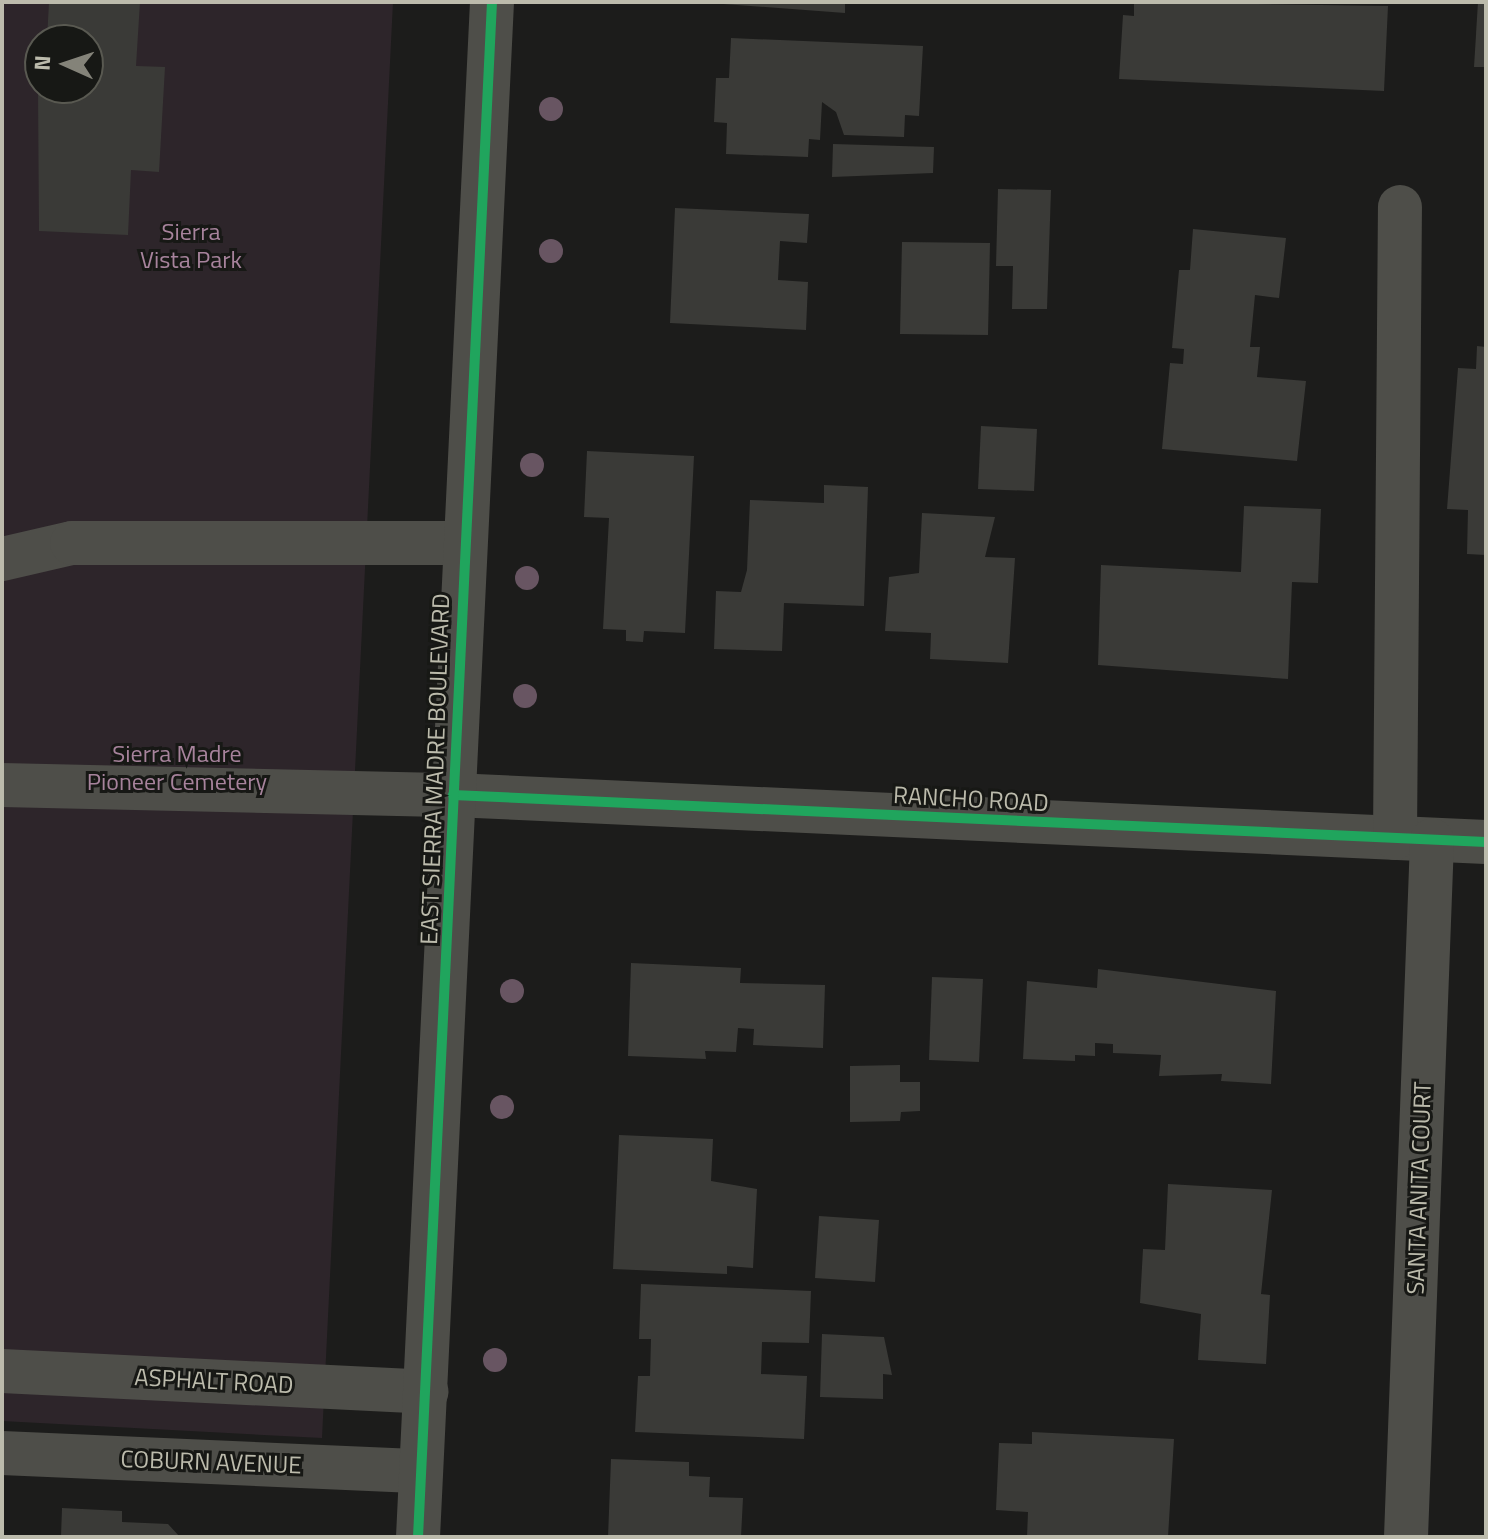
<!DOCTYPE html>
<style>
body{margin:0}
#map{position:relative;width:1488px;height:1539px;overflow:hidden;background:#1c1c1b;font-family:"Titillium Web",sans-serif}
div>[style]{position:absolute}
.green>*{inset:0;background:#2d252a}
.building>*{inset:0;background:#3a3a37}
.minor>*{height:44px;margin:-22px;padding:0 22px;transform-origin:22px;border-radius:22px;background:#4e4e49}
.cycleway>*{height:10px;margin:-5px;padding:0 5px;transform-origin:5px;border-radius:5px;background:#20a55d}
.trees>*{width:24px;height:24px;margin:-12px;border-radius:50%;background:#685562}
span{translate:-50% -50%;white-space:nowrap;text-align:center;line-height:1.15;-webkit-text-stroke:6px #171815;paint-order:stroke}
.park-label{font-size:24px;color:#a7839c}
.street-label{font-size:24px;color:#bcbbac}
.frame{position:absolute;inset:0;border:4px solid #bcbbac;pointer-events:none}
.north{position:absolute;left:24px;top:24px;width:80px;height:80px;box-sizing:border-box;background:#171815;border:2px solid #595951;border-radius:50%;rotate:273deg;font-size:22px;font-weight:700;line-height:32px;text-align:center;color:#bcbbac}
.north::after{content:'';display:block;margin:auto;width:28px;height:36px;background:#848379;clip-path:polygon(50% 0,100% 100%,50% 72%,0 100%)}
</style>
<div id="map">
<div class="green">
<i style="clip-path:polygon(evenodd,2px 2px,393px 2px,322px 1438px,2px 1421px,2px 2px,40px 40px,88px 40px,88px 88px,40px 88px,40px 40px)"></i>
</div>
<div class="building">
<i style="clip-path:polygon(49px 2px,140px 2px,136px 66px,165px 67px,159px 172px,131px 170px,128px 235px,39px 231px,38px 88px,88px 88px,88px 40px,47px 40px)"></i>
<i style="clip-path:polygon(696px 2px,845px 2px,845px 13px)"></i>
<i style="clip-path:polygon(1134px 2px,1388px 6px,1384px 91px,1119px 79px,1123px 15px,1134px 16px)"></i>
<i style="clip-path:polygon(1478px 2px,1486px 2px,1486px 67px,1474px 67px)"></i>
<i style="clip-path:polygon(731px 38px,923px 46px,919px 116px,905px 115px,904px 137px,844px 135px,836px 112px,822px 102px,820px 140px,809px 139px,808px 157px,726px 154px,727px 123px,714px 122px,716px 78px,729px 78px)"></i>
<i style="clip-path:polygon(833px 144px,934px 147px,933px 173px,832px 177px)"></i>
<i style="clip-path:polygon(998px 189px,1051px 190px,1047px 309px,1012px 309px,1013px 266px,996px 266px)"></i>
<i style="clip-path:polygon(675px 208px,809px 214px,807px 243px,780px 241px,778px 280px,808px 282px,806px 330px,670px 323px)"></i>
<i style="clip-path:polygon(1193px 229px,1286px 238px,1279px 298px,1255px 295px,1250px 347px,1260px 347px,1257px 377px,1306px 381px,1297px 461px,1162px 449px,1170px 363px,1183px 364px,1184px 349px,1172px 348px,1179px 270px,1190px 270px)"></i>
<i style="clip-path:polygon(902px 242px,990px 243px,988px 335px,900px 334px)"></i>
<i style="clip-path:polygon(1477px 346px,1486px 347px,1486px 555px,1467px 554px,1468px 510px,1447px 509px,1458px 368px,1476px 369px)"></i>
<i style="clip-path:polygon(981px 426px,1037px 429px,1034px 491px,978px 489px)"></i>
<i style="clip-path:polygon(587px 451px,694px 456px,685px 633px,644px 631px,643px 642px,626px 641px,626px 630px,603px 629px,609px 518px,584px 517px)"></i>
<i style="clip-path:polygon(824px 485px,868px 487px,864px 606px,784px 603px,782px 651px,714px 649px,716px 591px,741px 592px,747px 570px,750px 500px,824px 503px)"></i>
<i style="clip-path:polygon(1244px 506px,1321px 509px,1318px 583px,1292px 582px,1288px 679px,1098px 665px,1101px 565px,1241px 572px)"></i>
<i style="clip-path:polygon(922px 513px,995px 517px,985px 557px,1015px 558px,1008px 663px,930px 659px,931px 633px,885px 631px,889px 577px,919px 573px)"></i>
<i style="clip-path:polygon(631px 963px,741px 968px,740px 983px,825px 985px,823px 1048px,753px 1045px,754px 1029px,738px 1028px,736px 1052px,705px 1051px,706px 1059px,628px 1056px)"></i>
<i style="clip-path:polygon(1098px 969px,1276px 991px,1271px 1084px,1221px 1081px,1222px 1074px,1159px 1076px,1161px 1055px,1113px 1053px,1113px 1044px,1095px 1043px,1095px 1056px,1075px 1055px,1075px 1061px,1023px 1059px,1027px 981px,1097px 988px)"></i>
<i style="clip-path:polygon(932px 977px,983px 979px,979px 1062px,929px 1060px)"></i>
<i style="clip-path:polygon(900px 1065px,900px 1082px,920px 1082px,920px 1111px,901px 1112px,900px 1121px,850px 1122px,850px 1066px)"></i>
<i style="clip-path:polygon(619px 1135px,713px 1139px,711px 1181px,757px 1189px,753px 1268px,727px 1266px,727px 1274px,613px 1269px)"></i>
<i style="clip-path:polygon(1168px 1184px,1272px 1190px,1261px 1294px,1270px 1295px,1266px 1364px,1198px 1360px,1201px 1314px,1140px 1303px,1143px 1249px,1165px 1250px)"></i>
<i style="clip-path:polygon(819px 1216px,879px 1220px,875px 1282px,815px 1278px)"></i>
<i style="clip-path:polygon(641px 1284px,811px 1291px,809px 1343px,762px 1342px,761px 1374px,807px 1376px,804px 1439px,635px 1432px,638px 1376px,650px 1376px,651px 1339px,639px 1339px)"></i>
<i style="clip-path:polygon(822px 1334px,884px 1337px,892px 1375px,883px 1374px,883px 1399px,820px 1397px)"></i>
<i style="clip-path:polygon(1032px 1432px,1174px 1439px,1168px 1537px,1027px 1537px,1028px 1512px,996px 1510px,999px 1443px,1032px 1444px)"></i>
<i style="clip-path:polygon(611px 1459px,689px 1462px,689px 1476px,710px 1477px,709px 1497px,743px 1498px,741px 1537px,608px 1537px)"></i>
<i style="clip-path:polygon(62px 1508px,122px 1511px,122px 1522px,168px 1524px,180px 1537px,61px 1537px)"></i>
</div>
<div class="minor">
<i style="left:2px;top:559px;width:72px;rotate:-12.9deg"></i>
<i style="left:72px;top:543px;width:393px"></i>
<i style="left:2px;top:785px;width:451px;rotate:1.3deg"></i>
<i style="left:453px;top:795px;width:1034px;rotate:2.61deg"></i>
<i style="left:1395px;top:838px;width:631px;rotate:-89.55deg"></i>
<i style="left:2px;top:1371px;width:425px;rotate:2.8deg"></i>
<i style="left:2px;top:1453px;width:419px;rotate:2.5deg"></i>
<i style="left:418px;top:1537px;width:1537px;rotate:-87.24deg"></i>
<i style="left:1406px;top:1537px;width:697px;rotate:-87.86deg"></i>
</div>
<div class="cycleway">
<i style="left:453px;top:795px;width:1034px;rotate:2.61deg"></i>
<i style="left:418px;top:1537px;width:1537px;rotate:-87.24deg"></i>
</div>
<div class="trees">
<i style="left:551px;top:109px"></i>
<i style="left:551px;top:251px"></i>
<i style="left:532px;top:465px"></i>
<i style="left:527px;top:578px"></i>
<i style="left:525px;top:696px"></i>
<i style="left:512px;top:991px"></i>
<i style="left:502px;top:1107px"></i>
<i style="left:495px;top:1360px"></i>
</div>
<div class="park-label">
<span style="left:191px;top:246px">Sierra<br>Vista Park</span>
<span style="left:177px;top:768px">Sierra Madre<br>Pioneer Cemetery</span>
</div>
<div class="street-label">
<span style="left:435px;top:769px;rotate:-88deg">EAST SIERRA MADRE BOULEVARD</span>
<span style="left:971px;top:799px;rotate:3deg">RANCHO ROAD</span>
<span style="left:1419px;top:1188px;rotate:-88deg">SANTA ANITA COURT</span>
<span style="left:214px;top:1381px;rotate:3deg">ASPHALT ROAD</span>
<span style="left:211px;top:1462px;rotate:2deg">COBURN AVENUE</span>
</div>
<div class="frame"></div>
<div class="north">N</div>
</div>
